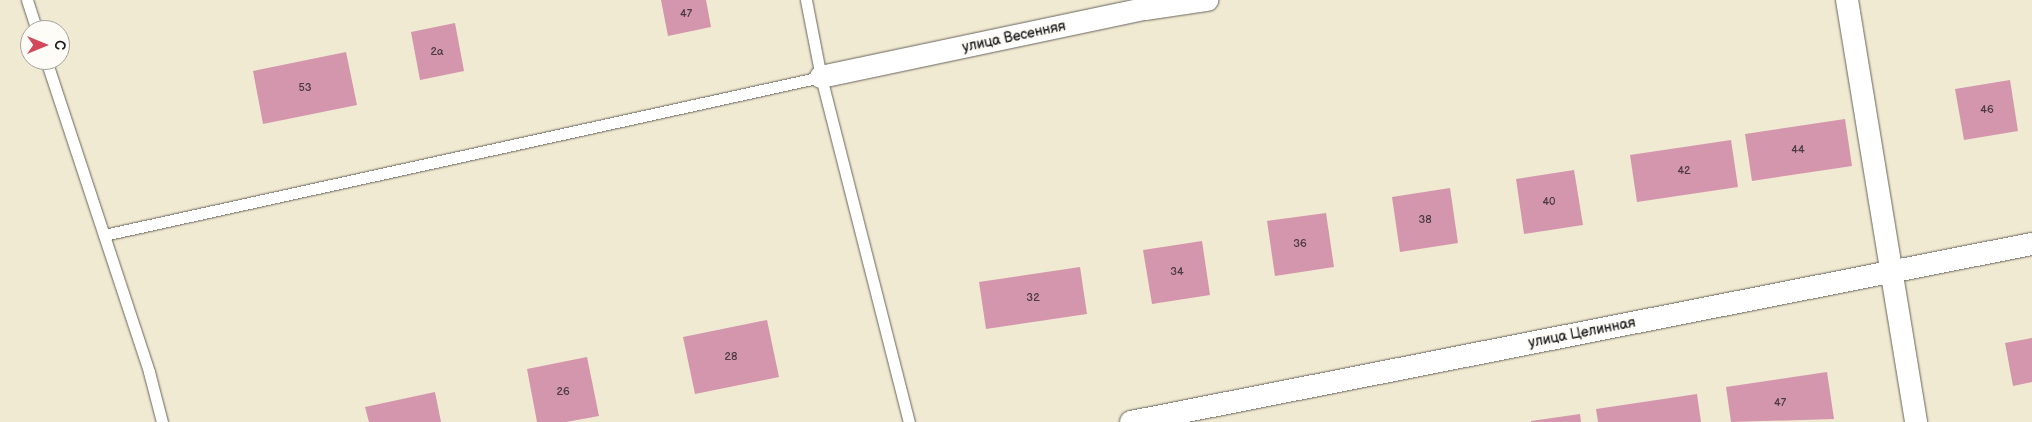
<!DOCTYPE html>
<meta charset="utf-8">
<style>
body{margin:0}
#map{position:relative;width:2032px;height:422px;overflow:hidden;background:#f1ead2;font-family:"Balsamiq Sans",sans-serif}
div>[style]{position:absolute}
.building>*{inset:0;background:#d396ad}
.roads{filter:drop-shadow(0 0 1px #67645c) drop-shadow(0 0 1px #67645c)}
.lane>*{height:11px;margin:-5.5px;padding:0 5.5px;transform-origin:5.5px;border-radius:5.5px;background:#fff}
.street>*{height:22px;margin:-11px;padding:0 11px;transform-origin:11px;border-radius:11px;background:#fff}
span{translate:-50% -50%;white-space:nowrap;text-align:center;line-height:1.15;-webkit-text-stroke:5px #fdfcf7;paint-order:stroke}
.number-label{font-size:11px;color:#4a3a40}
.number-label span{-webkit-text-stroke-width:0}
.street-label{font-size:14px;color:#1c1c1c}
.north{position:absolute;left:20px;top:20px;width:50px;height:50px;box-sizing:border-box;background:#fdfcf7;border:1px solid #a3a29f;border-radius:50%;rotate:90deg;font-size:14px;font-weight:700;line-height:20px;text-align:center;color:#1c1c1c}
.north::after{content:'';display:block;margin:auto;width:18px;height:22px;background:#d1495b;clip-path:polygon(50% 0,100% 100%,50% 72%,0 100%)}
</style>
<div id="map">
<div class="building">
<i style="clip-path:polygon(661px 0,706px 0,711px 27px,668px 36px)"></i>
<i style="clip-path:polygon(455px 23px,464px 71px,420px 80px,411px 32px)"></i>
<i style="clip-path:polygon(346px 52px,357px 105px,263px 124px,253px 71px)"></i>
<i style="clip-path:polygon(2010px 80px,2018px 131px,1964px 140px,1955px 89px)"></i>
<i style="clip-path:polygon(1845px 119px,1852px 166px,1752px 181px,1745px 134px)"></i>
<i style="clip-path:polygon(1731px 140px,1738px 187px,1637px 202px,1630px 155px)"></i>
<i style="clip-path:polygon(1574px 170px,1583px 225px,1524px 234px,1516px 179px)"></i>
<i style="clip-path:polygon(1450px 188px,1458px 243px,1400px 252px,1392px 197px)"></i>
<i style="clip-path:polygon(1326px 213px,1334px 267px,1275px 276px,1267px 221px)"></i>
<i style="clip-path:polygon(1202px 241px,1210px 295px,1152px 304px,1143px 250px)"></i>
<i style="clip-path:polygon(1080px 267px,1087px 314px,986px 329px,979px 282px)"></i>
<i style="clip-path:polygon(767px 320px,779px 377px,695px 394px,683px 337px)"></i>
<i style="clip-path:polygon(2032px 338px,2032px 382px,2013px 386px,2005px 343px)"></i>
<i style="clip-path:polygon(587px 357px,599px 416px,566px 422px,537px 422px,527px 369px)"></i>
<i style="clip-path:polygon(1827px 372px,1834px 419px,1731px 422px,1726px 387px)"></i>
<i style="clip-path:polygon(435px 392px,441px 422px,369px 422px,365px 407px)"></i>
<i style="clip-path:polygon(1697px 394px,1701px 422px,1598px 422px,1596px 409px)"></i>
<i style="clip-path:polygon(1580px 414px,1581px 422px,1531px 422px,1531px 421px)"></i>
</div>
<div class="roads">
<div class="lane">
<i style="left:27px;top:0;width:32px;rotate:72deg"></i>
<i style="left:806px;top:0;width:78px;rotate:79deg"></i>
<i style="left:821px;top:77px;width:356px;rotate:75.7deg"></i>
<i style="left:46px;top:60px;width:329px;rotate:71.7deg"></i>
<i style="left:149px;top:372px;width:52px;rotate:75.4deg"></i>
<i style="left:104px;top:235px;width:734px;rotate:-12.43deg"></i>
</div>
<div class="street">
<i style="left:1847px;top:0;width:428px;rotate:80.7deg"></i>
<i style="left:821px;top:77px;width:331px;rotate:-11.9deg"></i>
<i style="left:1145px;top:9px;width:63px;rotate:-8.3deg"></i>
<i style="left:1131px;top:422px;width:918px;rotate:-11.18deg"></i>
</div>
</div>
<div class="number-label">
<span style="left:686px;top:14px">47</span>
<span style="left:437px;top:52px">2а</span>
<span style="left:305px;top:88px">53</span>
<span style="left:1987px;top:110px">46</span>
<span style="left:1798px;top:150px">44</span>
<span style="left:1684px;top:171px">42</span>
<span style="left:1549px;top:202px">40</span>
<span style="left:1425px;top:220px">38</span>
<span style="left:1300px;top:244px">36</span>
<span style="left:1177px;top:272px">34</span>
<span style="left:1033px;top:298px">32</span>
<span style="left:731px;top:357px">28</span>
<span style="left:563px;top:392px">26</span>
<span style="left:1780px;top:403px">47</span>
</div>
<div class="street-label">
<span style="left:1014px;top:37px;rotate:-12deg">улица Весенняя</span>
<span style="left:1582px;top:333px;rotate:-11deg">улица Целинная</span>
</div>
<div class="north">С</div>
</div>
